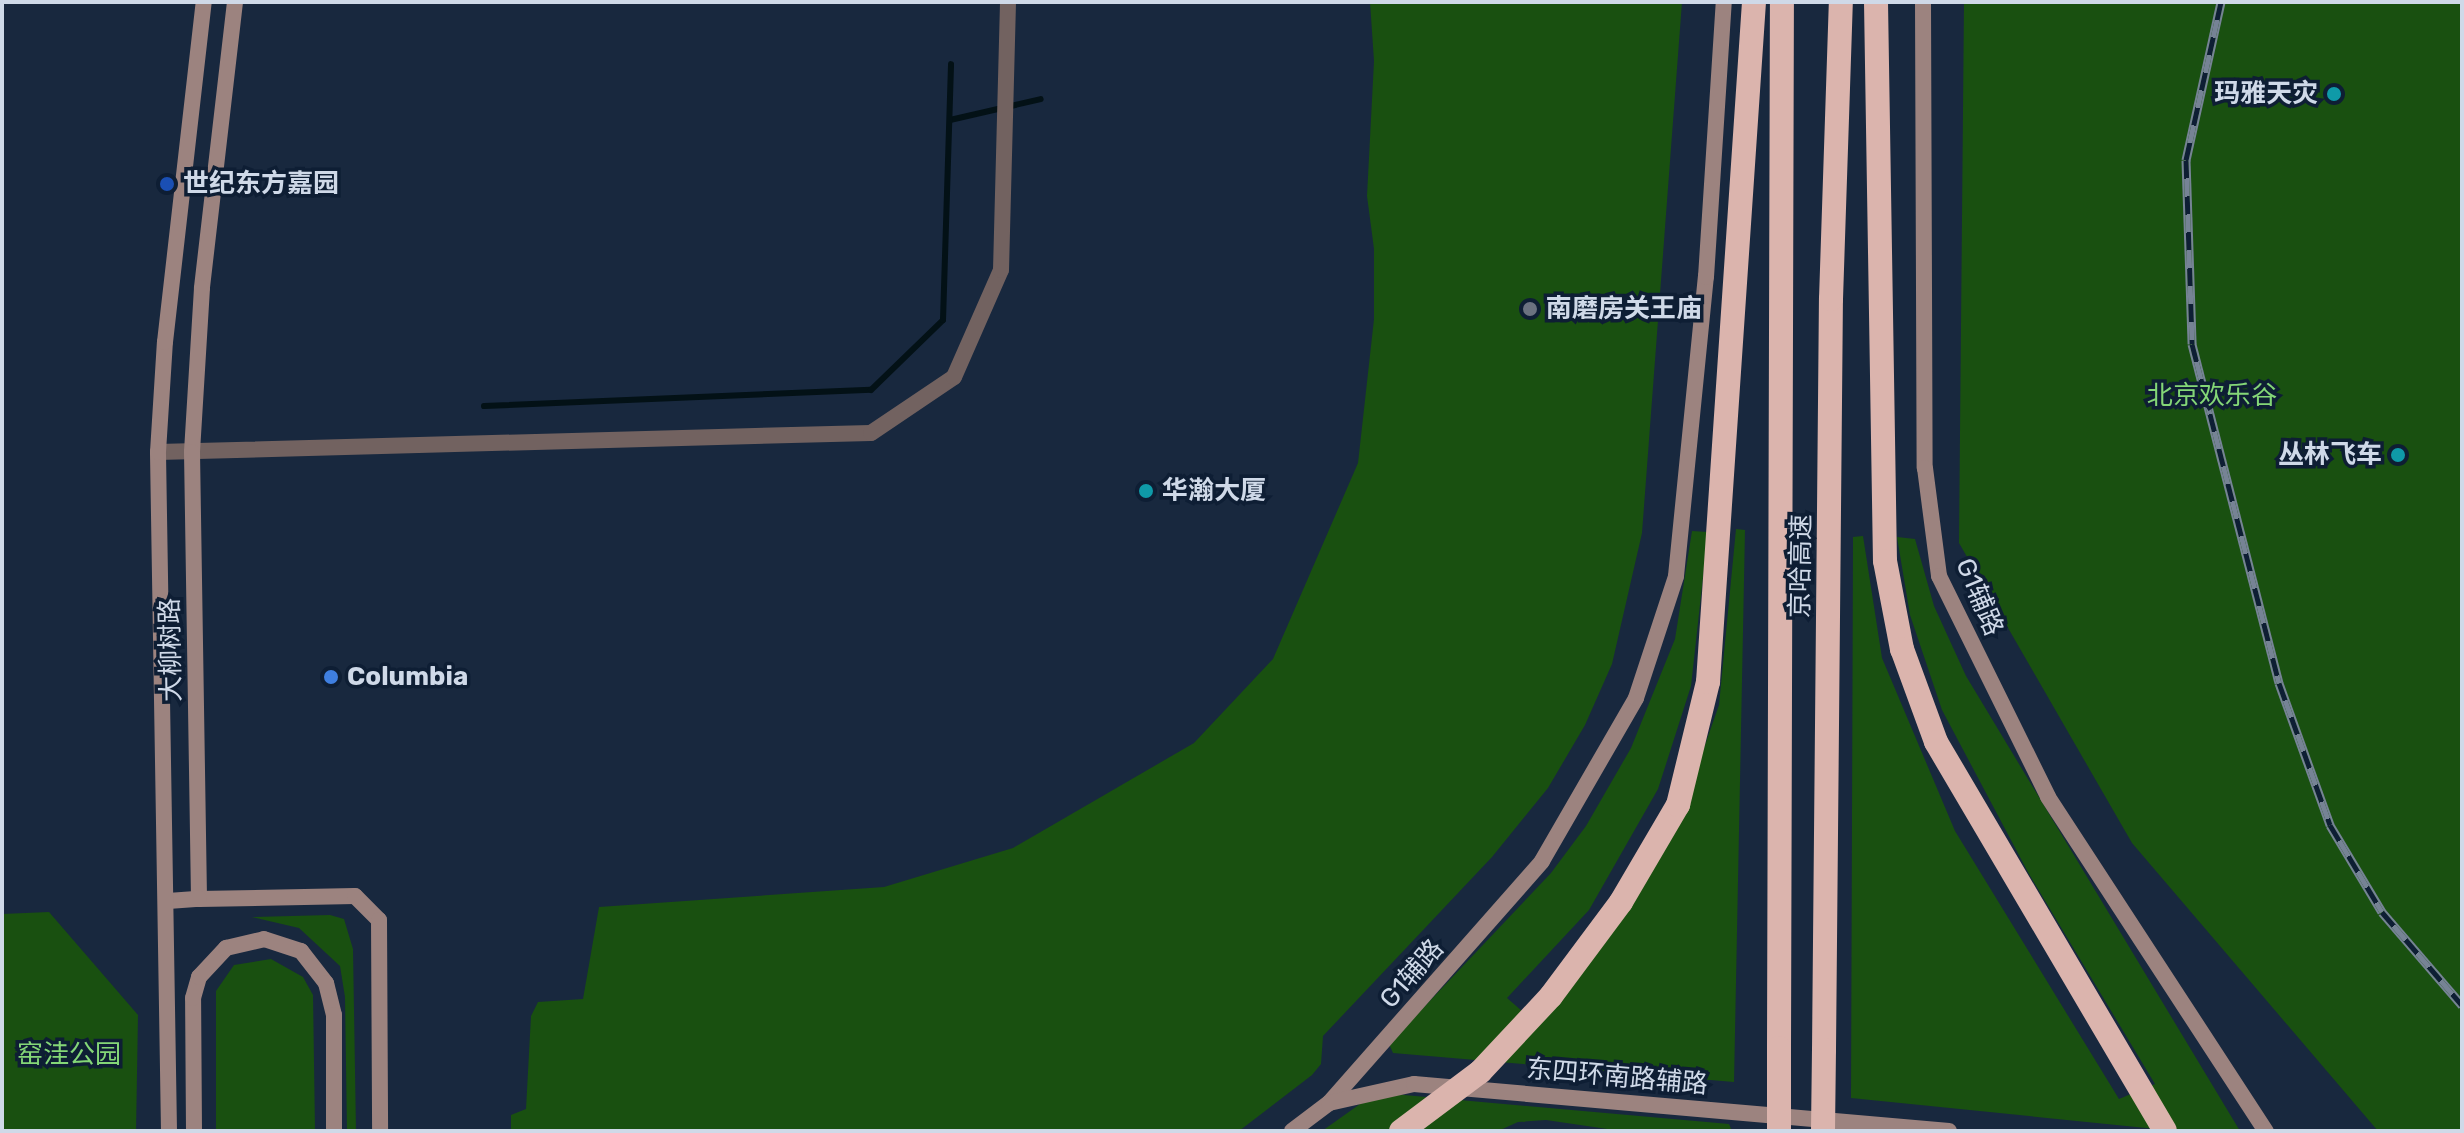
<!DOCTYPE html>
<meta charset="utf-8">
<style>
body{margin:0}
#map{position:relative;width:2464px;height:1133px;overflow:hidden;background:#18283e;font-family:Rubik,"Noto Sans SC",sans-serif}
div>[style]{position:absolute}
.green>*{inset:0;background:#195010}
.stream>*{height:6px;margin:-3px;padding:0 3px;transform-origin:3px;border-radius:3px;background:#031116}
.street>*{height:16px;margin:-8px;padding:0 8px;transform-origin:8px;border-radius:8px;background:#726260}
.secondary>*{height:16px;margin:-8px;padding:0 8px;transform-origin:8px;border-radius:8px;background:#9c837f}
.highway>*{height:24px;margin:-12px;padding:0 12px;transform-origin:12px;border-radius:12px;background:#dbb4ad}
.rail>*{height:9px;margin-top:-4.5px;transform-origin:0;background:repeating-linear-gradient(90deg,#0e1e34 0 18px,#768395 0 36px);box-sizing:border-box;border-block:2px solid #768395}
.highway-bridge>*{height:24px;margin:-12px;padding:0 12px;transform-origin:12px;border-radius:12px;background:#dbb4ad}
.dots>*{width:22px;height:22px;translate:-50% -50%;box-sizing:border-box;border:4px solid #0e1e34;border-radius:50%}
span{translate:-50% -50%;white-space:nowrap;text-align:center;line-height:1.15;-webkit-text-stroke:7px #0e1e34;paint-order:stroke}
.poi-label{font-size:26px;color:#cfd9e8;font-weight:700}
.right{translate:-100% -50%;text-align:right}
.left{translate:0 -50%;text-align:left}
.park-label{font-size:26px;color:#84d777}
.street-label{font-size:26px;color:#cfd9e8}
.frame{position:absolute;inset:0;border:4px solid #cfd9e8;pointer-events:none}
</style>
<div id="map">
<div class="green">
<i style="clip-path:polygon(1370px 2px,1682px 2px,1642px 533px,1612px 664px,1585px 725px,1548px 788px,1492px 857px,1323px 1036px,1321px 1064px,1312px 1075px,1239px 1131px,511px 1131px,511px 1115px,526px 1109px,531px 1016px,538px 1002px,583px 999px,599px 907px,884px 887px,1013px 848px,1194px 743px,1273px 659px,1358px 463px,1374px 319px,1374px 249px,1367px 196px,1374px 61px)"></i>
<i style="clip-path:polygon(1964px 2px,2462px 2px,2462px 1131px,2378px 1131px,2132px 843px,1959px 543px)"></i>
<i style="clip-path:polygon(1736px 529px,1745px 530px,1734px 1082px,1393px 1053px,1389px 1044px,1551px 873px,1586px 826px,1631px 748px,1675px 639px,1692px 531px,1708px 532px,1691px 686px,1658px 789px,1589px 910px,1507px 998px,1536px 1023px,1678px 822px,1719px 705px)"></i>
<i style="clip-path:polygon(1863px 536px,1882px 658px,1955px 831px,2119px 1099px,2155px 1084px,2029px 874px,1942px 710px,1910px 615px,1897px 537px,1915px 539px,1934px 606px,1966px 676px,2240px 1131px,2176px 1131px,1851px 1098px,1853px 537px)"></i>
<i style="clip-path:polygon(49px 912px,138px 1015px,136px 1131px,2px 1131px,2px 914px)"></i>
<i style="clip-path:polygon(330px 915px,344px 919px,353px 949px,356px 1131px,347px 1131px,345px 997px,340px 966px,299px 928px,252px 917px)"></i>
<i style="clip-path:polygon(271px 959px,303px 977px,313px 995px,315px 1131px,216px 1131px,216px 991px,234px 965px)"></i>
<i style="clip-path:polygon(1393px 1094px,1729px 1124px,1732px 1131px,1621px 1131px,1546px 1120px,1518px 1122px,1498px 1131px,1322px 1131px,1360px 1104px)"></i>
</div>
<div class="stream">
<i style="left:950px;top:120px;width:93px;rotate:-13deg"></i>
<i style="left:484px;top:406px;width:387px;rotate:-2.4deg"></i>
<i style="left:871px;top:390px;width:100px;rotate:-44.2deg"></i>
<i style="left:943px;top:320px;width:256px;rotate:-88.2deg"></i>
</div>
<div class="street">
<i style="left:158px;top:452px;width:713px;rotate:-1.53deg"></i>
<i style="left:871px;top:433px;width:100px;rotate:-34deg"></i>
<i style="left:954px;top:377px;width:117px;rotate:-66.3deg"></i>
<i style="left:1001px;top:270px;width:268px;rotate:-88.5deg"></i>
</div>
<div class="secondary">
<i style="left:235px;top:2px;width:288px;rotate:96.6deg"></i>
<i style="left:202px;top:288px;width:164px;rotate:93.5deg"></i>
<i style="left:192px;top:452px;width:447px;rotate:89.1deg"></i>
<i style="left:199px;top:899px;width:156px;rotate:-1.1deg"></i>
<i style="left:355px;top:896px;width:34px;rotate:45deg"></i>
<i style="left:379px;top:920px;width:211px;rotate:89.7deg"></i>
<i style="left:1923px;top:2px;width:466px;rotate:89.8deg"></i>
<i style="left:1925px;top:468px;width:109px;rotate:82.6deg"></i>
<i style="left:1939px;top:576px;width:246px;rotate:63.7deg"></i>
<i style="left:2048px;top:797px;width:399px;rotate:56.9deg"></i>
<i style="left:168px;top:901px;width:31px;rotate:-4deg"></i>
<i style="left:1329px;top:1103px;width:322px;rotate:-48.6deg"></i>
<i style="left:1542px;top:861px;width:188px;rotate:-60deg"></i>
<i style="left:1636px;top:698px;width:128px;rotate:-71.8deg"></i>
<i style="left:1676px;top:576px;width:301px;rotate:-84.3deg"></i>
<i style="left:1706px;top:277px;width:276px;rotate:-86.3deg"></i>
<i style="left:169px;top:1131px;width:679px;rotate:-90.93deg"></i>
<i style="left:158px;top:452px;width:110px;rotate:-86.4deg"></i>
<i style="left:165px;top:342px;width:342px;rotate:-83.5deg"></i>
<i style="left:194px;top:1131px;width:133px;rotate:-90.4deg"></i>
<i style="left:193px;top:998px;width:22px;rotate:-74deg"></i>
<i style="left:199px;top:977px;width:40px;rotate:-47deg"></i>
<i style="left:226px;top:948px;width:39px;rotate:-13deg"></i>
<i style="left:264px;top:939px;width:39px;rotate:18deg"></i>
<i style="left:301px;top:951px;width:41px;rotate:52deg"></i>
<i style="left:326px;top:983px;width:33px;rotate:76deg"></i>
<i style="left:334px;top:1015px;width:116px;rotate:90deg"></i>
<i style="left:1292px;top:1131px;width:46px;rotate:-37.1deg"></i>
<i style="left:1329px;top:1103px;width:87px;rotate:-12.6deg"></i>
<i style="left:1414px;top:1084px;width:537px;rotate:5.02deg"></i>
</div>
<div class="highway">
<i style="left:1876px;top:2px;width:559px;rotate:89.08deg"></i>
<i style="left:1885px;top:561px;width:90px;rotate:79.1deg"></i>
<i style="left:1902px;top:649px;width:99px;rotate:69.9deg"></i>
<i style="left:1936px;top:742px;width:451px;rotate:59.5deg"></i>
<i style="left:1779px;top:1048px;width:1046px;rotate:-89.84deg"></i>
<i style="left:1824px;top:1050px;width:751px;rotate:-89.47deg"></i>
<i style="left:1831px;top:299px;width:297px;rotate:-88.1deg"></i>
<i style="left:1480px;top:1072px;width:104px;rotate:-46.9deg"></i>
<i style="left:1551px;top:996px;width:117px;rotate:-53.3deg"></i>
<i style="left:1621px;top:902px;width:113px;rotate:-59.6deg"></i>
<i style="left:1678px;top:805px;width:127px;rotate:-76.3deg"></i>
<i style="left:1708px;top:682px;width:682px;rotate:-86.13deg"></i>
</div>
<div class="rail">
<i style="left:2221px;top:2px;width:162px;rotate:102.5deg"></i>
<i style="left:2186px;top:160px;width:184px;rotate:88.1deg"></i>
<i style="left:2192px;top:344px;width:350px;rotate:75.6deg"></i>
<i style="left:2279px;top:683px;width:151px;rotate:70.2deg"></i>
<i style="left:2330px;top:825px;width:101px;rotate:59.1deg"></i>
<i style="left:2382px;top:912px;width:123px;rotate:49.3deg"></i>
</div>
<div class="highway-bridge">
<i style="left:1401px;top:1131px;width:99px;rotate:-36.8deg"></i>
<i style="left:1779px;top:1131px;width:83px;rotate:-90deg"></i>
<i style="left:1823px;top:1131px;width:81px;rotate:-89.3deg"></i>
</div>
<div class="dots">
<i style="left:2334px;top:94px;background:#0f9aa8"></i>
<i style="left:167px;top:184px;background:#1a4fb4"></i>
<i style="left:1530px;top:309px;background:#6b7280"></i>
<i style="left:2398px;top:455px;background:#0f9aa8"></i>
<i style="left:1146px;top:491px;background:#0f9aa8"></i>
<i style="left:331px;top:677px;background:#3f7fe0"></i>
</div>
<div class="poi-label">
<span class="right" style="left:2318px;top:94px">玛雅天灾</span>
<span class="left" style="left:183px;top:184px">世纪东方嘉园</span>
<span class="left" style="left:1546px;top:309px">南磨房关王庙</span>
<span class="right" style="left:2382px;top:455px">丛林飞车</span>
<span class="left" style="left:1162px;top:491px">华瀚大厦</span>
<span class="left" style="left:347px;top:677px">Columbia</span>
</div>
<div class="park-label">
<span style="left:2212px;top:396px">北京欢乐谷</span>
<span style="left:69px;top:1055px">窑洼公园</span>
</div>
<div class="street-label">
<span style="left:1801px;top:566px;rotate:-89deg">京哈高速</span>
<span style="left:1979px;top:597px;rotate:67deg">G1辅路</span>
<span style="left:171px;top:650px;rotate:-91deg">大柳树路</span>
<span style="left:1412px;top:974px;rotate:-49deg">G1辅路</span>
<span style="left:1617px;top:1077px;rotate:5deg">东四环南路辅路</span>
</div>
<div class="frame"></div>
</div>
